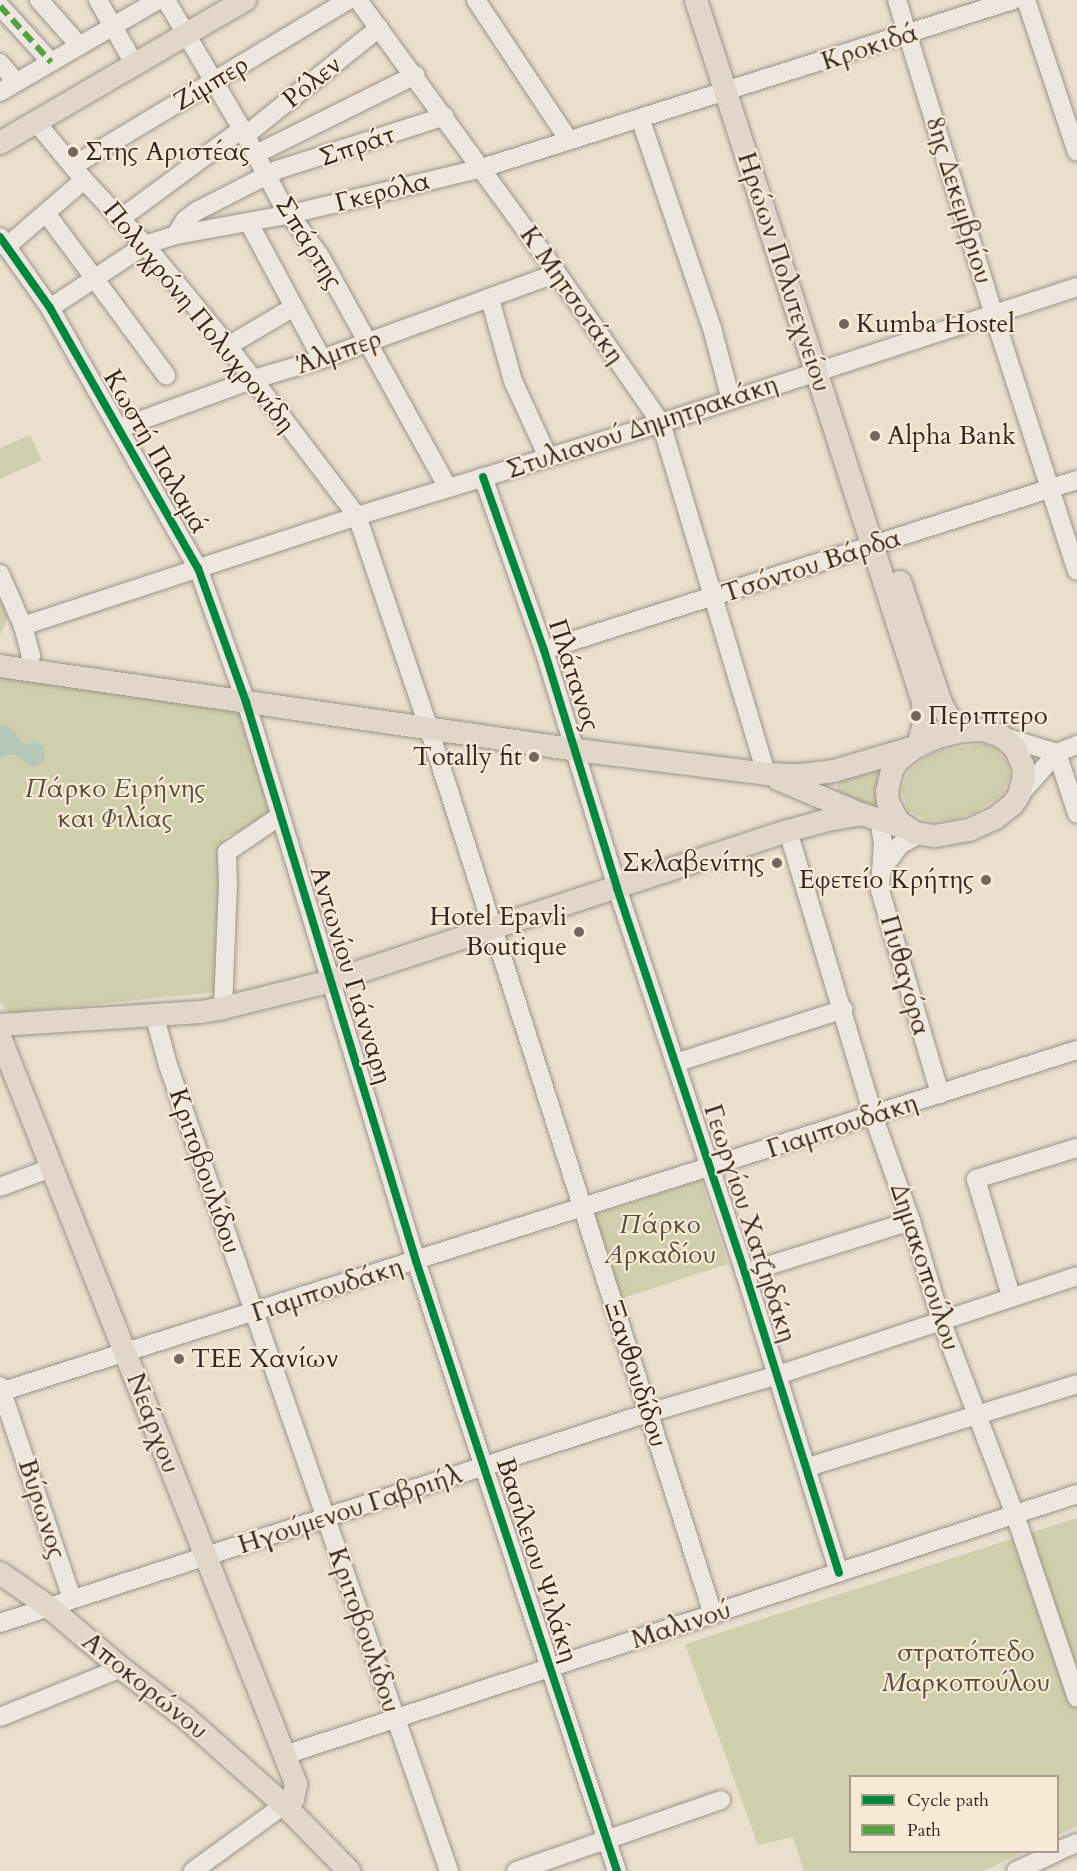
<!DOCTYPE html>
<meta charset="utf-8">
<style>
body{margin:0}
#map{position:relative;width:1077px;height:1871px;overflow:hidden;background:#eadecd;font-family:Cardo,serif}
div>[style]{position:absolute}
.green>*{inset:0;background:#d0cfad}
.water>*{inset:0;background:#b4c7b9}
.roads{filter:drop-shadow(0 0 2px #9c9489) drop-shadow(0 0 2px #9c9489)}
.minor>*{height:18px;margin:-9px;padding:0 9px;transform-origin:9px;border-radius:9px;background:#ede7df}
.major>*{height:22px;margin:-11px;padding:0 11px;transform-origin:11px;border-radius:11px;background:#e1d6c9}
.quiet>*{height:6px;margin-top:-3px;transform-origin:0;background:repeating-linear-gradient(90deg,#53a341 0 12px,transparent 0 18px)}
.cycleway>*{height:8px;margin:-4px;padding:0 4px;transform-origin:4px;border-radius:4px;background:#00873e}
.dots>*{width:16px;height:16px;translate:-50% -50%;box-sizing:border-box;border:3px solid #f9ead7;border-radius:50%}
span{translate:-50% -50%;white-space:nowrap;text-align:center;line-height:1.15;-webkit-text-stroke:4.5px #f9ead7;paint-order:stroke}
.street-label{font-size:26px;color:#342822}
.poi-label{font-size:26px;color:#342822}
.left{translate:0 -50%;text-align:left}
.right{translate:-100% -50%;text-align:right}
.park-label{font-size:26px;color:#564e3e;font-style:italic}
.legend{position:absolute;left:849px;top:1775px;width:210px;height:78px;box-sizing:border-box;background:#f9ead7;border:2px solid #aa9c8f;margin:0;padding:8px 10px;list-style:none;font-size:18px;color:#342822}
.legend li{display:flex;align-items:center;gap:12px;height:30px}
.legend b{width:30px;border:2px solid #aa9c8f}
</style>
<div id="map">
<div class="green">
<i style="clip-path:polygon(30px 435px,42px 460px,0 479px,0 448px)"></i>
<i style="clip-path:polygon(0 599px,8px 617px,0 636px)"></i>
<i style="clip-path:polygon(0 672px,245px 707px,274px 817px,225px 837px,217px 992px,9px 1013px,0 1002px)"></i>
<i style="clip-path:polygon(982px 744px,994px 748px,1007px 762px,1010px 775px,1002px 795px,976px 812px,955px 819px,928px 821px,909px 811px,901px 791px,909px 771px,923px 759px,942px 750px)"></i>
<i style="clip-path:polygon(889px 759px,886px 815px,837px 793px,839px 781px)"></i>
<i style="clip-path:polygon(701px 1180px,728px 1264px,620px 1299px,593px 1215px)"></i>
<i style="clip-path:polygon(1077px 1518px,1077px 1826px,1058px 1835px,1058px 1776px,850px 1776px,850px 1852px,1024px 1852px,984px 1871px,804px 1871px,793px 1837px,758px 1845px,685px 1644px)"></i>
</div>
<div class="water">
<i style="clip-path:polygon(4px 725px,13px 730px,23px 744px,36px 742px,43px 746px,45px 757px,41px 765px,32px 767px,14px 754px,0 757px,0 726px)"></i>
</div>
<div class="roads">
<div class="minor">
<i style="left:39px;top:0;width:60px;rotate:48.4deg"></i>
<i style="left:98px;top:0;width:75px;rotate:60.4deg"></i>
<i style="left:166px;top:0;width:150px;rotate:59.5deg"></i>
<i style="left:242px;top:129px;width:85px;rotate:61.9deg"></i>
<i style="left:282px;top:204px;width:64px;rotate:53.8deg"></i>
<i style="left:320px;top:256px;width:265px;rotate:61.1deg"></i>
<i style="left:358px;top:0;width:338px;rotate:53.9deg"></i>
<i style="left:557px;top:273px;width:183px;rotate:55.3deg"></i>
<i style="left:661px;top:423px;width:366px;rotate:73.3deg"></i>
<i style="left:476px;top:0;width:167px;rotate:56.5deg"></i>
<i style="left:897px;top:0;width:327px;rotate:72.9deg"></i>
<i style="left:993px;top:313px;width:271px;rotate:72deg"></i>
<i style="left:1026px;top:0;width:160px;rotate:71.5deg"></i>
<i style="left:0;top:6px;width:76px;rotate:47.7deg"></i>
<i style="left:0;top:63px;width:25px;rotate:50deg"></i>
<i style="left:0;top:92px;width:183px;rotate:-30.2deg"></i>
<i style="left:640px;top:118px;width:222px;rotate:71.1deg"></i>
<i style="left:712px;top:328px;width:74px;rotate:75.2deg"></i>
<i style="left:36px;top:122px;width:75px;rotate:50.4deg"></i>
<i style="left:84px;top:180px;width:89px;rotate:46.8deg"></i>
<i style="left:145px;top:245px;width:131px;rotate:50.6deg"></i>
<i style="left:228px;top:346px;width:213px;rotate:52.8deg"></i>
<i style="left:357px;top:516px;width:225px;rotate:71.3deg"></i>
<i style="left:429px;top:729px;width:929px;rotate:72.21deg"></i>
<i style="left:246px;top:135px;width:171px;rotate:-38.8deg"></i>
<i style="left:256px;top:154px;width:178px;rotate:-26.4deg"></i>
<i style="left:73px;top:166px;width:321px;rotate:-31.1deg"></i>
<i style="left:46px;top:213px;width:202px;rotate:53.5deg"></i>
<i style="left:120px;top:219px;width:152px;rotate:-36.4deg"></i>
<i style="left:249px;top:223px;width:154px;rotate:61.8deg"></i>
<i style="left:176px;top:235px;width:17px;rotate:-59deg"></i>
<i style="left:185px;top:220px;width:15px;rotate:-37deg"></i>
<i style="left:197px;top:211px;width:90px;rotate:-27.1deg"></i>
<i style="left:277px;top:170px;width:176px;rotate:-17.8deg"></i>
<i style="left:0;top:237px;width:87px;rotate:54.8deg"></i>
<i style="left:50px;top:308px;width:299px;rotate:60.4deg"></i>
<i style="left:198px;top:568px;width:142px;rotate:70.3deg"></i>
<i style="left:246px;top:702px;width:584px;rotate:73.08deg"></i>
<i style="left:416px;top:1261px;width:642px;rotate:71.76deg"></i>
<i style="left:6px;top:247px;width:103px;rotate:-40.7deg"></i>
<i style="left:490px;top:299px;width:85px;rotate:74.3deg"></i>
<i style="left:513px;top:381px;width:84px;rotate:65.3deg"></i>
<i style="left:50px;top:308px;width:114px;rotate:-33.6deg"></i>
<i style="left:145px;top:245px;width:33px;rotate:-18deg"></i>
<i style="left:176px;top:235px;width:117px;rotate:-10.3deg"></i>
<i style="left:291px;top:214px;width:196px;rotate:-13.5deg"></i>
<i style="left:482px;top:168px;width:557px;rotate:-17.56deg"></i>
<i style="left:228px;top:346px;width:77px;rotate:-30.6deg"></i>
<i style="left:120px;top:428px;width:143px;rotate:-20.1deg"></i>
<i style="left:254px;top:379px;width:71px;rotate:-16.4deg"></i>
<i style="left:322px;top:359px;width:250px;rotate:-20.1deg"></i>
<i style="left:483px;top:477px;width:183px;rotate:70.6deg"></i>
<i style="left:544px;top:650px;width:249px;rotate:72.9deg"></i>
<i style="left:617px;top:888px;width:406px;rotate:71.6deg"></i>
<i style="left:745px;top:1273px;width:314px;rotate:72.6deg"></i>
<i style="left:0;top:574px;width:57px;rotate:66.1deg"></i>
<i style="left:23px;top:626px;width:30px;rotate:75deg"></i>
<i style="left:31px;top:655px;width:17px;rotate:100deg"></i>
<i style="left:23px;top:626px;width:352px;rotate:-18.2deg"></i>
<i style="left:357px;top:516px;width:318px;rotate:-17deg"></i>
<i style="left:661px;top:423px;width:438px;rotate:-18.1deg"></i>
<i style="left:544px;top:650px;width:559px;rotate:-17.69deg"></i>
<i style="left:1001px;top:736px;width:59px;rotate:16.9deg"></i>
<i style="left:1057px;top:753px;width:64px;rotate:71.8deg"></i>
<i style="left:1020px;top:794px;width:55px;rotate:-47.9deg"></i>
<i style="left:1057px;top:753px;width:22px;rotate:-22deg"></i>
<i style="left:879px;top:820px;width:22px;rotate:80deg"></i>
<i style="left:883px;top:842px;width:48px;rotate:93.6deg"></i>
<i style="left:880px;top:890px;width:213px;rotate:73.6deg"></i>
<i style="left:788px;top:831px;width:296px;rotate:73.3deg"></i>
<i style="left:873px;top:1115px;width:113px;rotate:70.3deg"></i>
<i style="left:911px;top:1221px;width:103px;rotate:73.1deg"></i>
<i style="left:941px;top:1320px;width:209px;rotate:69.2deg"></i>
<i style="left:1015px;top:1515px;width:193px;rotate:71.3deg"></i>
<i style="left:881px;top:871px;width:32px;rotate:-54deg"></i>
<i style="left:900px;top:845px;width:23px;rotate:-29deg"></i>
<i style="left:223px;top:1008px;width:122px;rotate:-87.7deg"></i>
<i style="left:228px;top:886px;width:34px;rotate:-92deg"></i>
<i style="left:227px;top:852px;width:64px;rotate:-34.2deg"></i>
<i style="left:154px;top:1014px;width:53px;rotate:74.6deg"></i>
<i style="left:168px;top:1065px;width:854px;rotate:70.78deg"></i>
<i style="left:675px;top:1063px;width:177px;rotate:-17.7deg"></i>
<i style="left:0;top:1187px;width:54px;rotate:-20.4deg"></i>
<i style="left:745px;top:1273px;width:174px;rotate:-17.4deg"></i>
<i style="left:1011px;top:1296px;width:122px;rotate:-106.7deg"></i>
<i style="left:976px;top:1179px;width:106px;rotate:-17.1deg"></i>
<i style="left:0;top:1386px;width:225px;rotate:71.3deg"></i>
<i style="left:0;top:1392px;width:1130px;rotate:-17.62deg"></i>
<i style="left:808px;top:1467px;width:282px;rotate:-17.1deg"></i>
<i style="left:0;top:1623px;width:681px;rotate:-17.96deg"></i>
<i style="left:648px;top:1413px;width:135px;rotate:-16.3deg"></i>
<i style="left:778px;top:1375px;width:315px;rotate:-18.3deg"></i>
<i style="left:0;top:1717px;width:131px;rotate:-22deg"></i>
<i style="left:285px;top:1755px;width:834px;rotate:-18.24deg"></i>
<i style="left:1058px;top:1851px;width:21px;rotate:-23deg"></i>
<i style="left:193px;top:1871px;width:112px;rotate:-36deg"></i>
<i style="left:516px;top:1871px;width:217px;rotate:-19.1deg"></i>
<i style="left:1016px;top:1871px;width:45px;rotate:-24.9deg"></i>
</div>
<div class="major">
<i style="left:696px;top:0;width:738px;rotate:72.08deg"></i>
<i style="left:923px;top:702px;width:22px;rotate:87deg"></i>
<i style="left:924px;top:724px;width:23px;rotate:105deg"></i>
<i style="left:0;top:143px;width:284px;rotate:-30.3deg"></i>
<i style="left:900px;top:582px;width:128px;rotate:71.3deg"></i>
<i style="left:941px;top:703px;width:17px;rotate:62deg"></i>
<i style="left:949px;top:718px;width:18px;rotate:45deg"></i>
<i style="left:0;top:666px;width:583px;rotate:8.28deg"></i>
<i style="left:577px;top:750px;width:191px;rotate:7.2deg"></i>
<i style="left:766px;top:774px;width:35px;rotate:2deg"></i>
<i style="left:801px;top:775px;width:33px;rotate:-7deg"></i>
<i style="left:834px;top:771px;width:84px;rotate:-16.5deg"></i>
<i style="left:914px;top:748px;width:21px;rotate:141deg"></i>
<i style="left:898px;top:761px;width:11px;rotate:124deg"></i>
<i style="left:892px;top:770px;width:22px;rotate:103deg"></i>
<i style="left:887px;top:791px;width:11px;rotate:85deg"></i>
<i style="left:888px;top:802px;width:21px;rotate:62deg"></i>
<i style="left:898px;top:821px;width:21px;rotate:35deg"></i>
<i style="left:915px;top:833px;width:20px;rotate:9deg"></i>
<i style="left:935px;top:836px;width:35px;rotate:-10deg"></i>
<i style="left:969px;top:830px;width:27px;rotate:-24deg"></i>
<i style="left:994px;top:819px;width:24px;rotate:-38deg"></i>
<i style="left:1013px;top:804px;width:11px;rotate:-56deg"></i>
<i style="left:1019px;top:795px;width:20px;rotate:-75deg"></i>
<i style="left:1024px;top:776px;width:10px;rotate:-96deg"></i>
<i style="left:1023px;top:766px;width:20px;rotate:-114deg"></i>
<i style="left:1015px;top:748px;width:18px;rotate:-139deg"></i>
<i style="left:1001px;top:736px;width:19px;rotate:-162deg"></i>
<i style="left:983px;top:730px;width:21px;rotate:177deg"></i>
<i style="left:962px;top:731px;width:25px;rotate:166deg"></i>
<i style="left:938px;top:737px;width:22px;rotate:156deg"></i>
<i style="left:778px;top:779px;width:90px;rotate:22.9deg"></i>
<i style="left:861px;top:814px;width:47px;rotate:17.3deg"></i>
<i style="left:0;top:1025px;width:201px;rotate:-3.7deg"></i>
<i style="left:201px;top:1012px;width:22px;rotate:-10deg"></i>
<i style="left:223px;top:1008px;width:111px;rotate:-14deg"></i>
<i style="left:331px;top:981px;width:481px;rotate:-18.2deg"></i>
<i style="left:788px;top:831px;width:41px;rotate:-15.4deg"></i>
<i style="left:828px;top:820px;width:34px;rotate:-10deg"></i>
<i style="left:0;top:1037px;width:804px;rotate:68.38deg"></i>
<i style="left:296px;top:1784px;width:15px;rotate:101deg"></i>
<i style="left:293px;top:1799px;width:11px;rotate:146deg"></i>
<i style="left:0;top:1573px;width:60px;rotate:34.8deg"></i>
<i style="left:49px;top:1607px;width:94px;rotate:40.3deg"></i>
<i style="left:121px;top:1668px;width:82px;rotate:37.6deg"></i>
<i style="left:186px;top:1718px;width:131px;rotate:41.6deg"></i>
<i style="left:284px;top:1805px;width:93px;rotate:45.4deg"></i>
</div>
</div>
<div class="quiet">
<i style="left:0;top:6px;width:76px;rotate:47.7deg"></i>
</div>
<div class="cycleway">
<i style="left:0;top:237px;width:87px;rotate:54.8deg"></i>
<i style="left:50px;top:308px;width:299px;rotate:60.4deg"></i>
<i style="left:198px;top:568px;width:142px;rotate:70.3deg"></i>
<i style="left:246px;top:702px;width:584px;rotate:73.08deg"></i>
<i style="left:416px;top:1261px;width:642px;rotate:71.76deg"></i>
<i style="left:483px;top:477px;width:183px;rotate:70.6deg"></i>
<i style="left:544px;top:650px;width:249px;rotate:72.9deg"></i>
<i style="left:617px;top:888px;width:406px;rotate:71.6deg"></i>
<i style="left:745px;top:1273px;width:314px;rotate:72.6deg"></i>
</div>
<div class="dots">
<i style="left:73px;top:152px;background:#74685e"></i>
<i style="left:844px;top:324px;background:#74685e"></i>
<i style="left:875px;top:436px;background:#74685e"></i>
<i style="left:916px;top:716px;background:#74685e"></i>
<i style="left:534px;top:757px;background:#74685e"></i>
<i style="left:777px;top:863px;background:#74685e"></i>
<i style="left:986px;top:880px;background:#74685e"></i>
<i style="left:579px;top:932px;background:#74685e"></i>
<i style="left:179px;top:1359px;background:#74685e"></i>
</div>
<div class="street-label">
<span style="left:870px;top:47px;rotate:-18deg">Κροκιδά</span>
<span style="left:312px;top:82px;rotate:-39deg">Ρόλεν</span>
<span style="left:211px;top:83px;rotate:-31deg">Ζίμπερ</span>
<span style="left:357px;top:146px;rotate:-19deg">Σπράτ</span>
<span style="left:382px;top:192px;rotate:-14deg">Γκερόλα</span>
<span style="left:959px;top:200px;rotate:73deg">8ης Δεκεμβρίου</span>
<span style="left:309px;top:243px;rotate:58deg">Σπάρτης</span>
<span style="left:784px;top:272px;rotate:72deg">Ηρώων Πολυτεχνείου</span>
<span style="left:572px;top:295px;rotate:55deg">Κ Μητσοτάκη</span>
<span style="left:199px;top:317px;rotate:51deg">Πολυχρόνη Πολυχρονίδη</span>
<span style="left:339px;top:352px;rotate:-19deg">Άλμπερ</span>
<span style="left:642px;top:427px;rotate:-18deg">Στυλιανού Δημητρακάκη</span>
<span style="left:156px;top:452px;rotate:60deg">Κωστή Παλαμά</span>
<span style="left:811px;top:566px;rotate:-18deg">Τσόντου Βάρδα</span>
<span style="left:574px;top:675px;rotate:72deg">Πλάτανος</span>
<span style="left:351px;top:975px;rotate:73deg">Αντωνίου Γιάνναρη</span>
<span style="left:905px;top:975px;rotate:74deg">Πυθαγόρα</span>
<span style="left:842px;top:1126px;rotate:-18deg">Γιαμπουδάκη</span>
<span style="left:205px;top:1171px;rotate:71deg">Κριτοβουλίδου</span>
<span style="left:750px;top:1223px;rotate:72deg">Γεωργίου Χατζηδάκη</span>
<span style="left:925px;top:1267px;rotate:72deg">Δημακοπούλου</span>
<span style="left:327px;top:1290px;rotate:-18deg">Γιαμπουδάκη</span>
<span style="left:636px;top:1374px;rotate:72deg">Ξανθουδίδου</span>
<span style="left:153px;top:1423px;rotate:69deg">Νεάρχου</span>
<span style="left:42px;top:1509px;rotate:72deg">Βύρωνος</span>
<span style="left:350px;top:1510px;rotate:-18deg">Ηγούμενου Γαβριήλ</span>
<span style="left:537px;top:1560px;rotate:72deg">Βασίλειου Ψιλάκη</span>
<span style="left:681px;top:1625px;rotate:-18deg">Μαλινού</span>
<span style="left:364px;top:1630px;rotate:71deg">Κριτοβουλίδου</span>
<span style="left:145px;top:1686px;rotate:39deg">Αποκορώνου</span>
</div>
<div class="poi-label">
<span class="left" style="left:85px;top:152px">Στης Αριστέας</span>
<span class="left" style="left:856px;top:324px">Kumba Hostel</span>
<span class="left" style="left:887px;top:436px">Alpha Bank</span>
<span class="left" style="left:928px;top:716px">Περιπτερο</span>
<span class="right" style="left:522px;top:757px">Totally fit</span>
<span class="right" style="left:765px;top:863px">Σκλαβενίτης</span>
<span class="right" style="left:974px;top:880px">Εφετείο Κρήτης</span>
<span class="right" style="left:567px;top:932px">Hotel Epavli<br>Boutique</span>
<span class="left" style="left:191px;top:1359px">ΤΕΕ Χανίων</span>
</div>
<div class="park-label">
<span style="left:115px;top:804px">Πάρκο Ειρήνης<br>και Φιλίας</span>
<span style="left:660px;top:1240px">Πάρκο<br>Αρκαδίου</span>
<span style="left:966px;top:1668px">στρατόπεδο<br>Μαρκοπούλου</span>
</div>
<ul class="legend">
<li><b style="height:8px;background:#00873e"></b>Cycle path</li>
<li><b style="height:8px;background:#53a341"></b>Path</li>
</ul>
</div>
